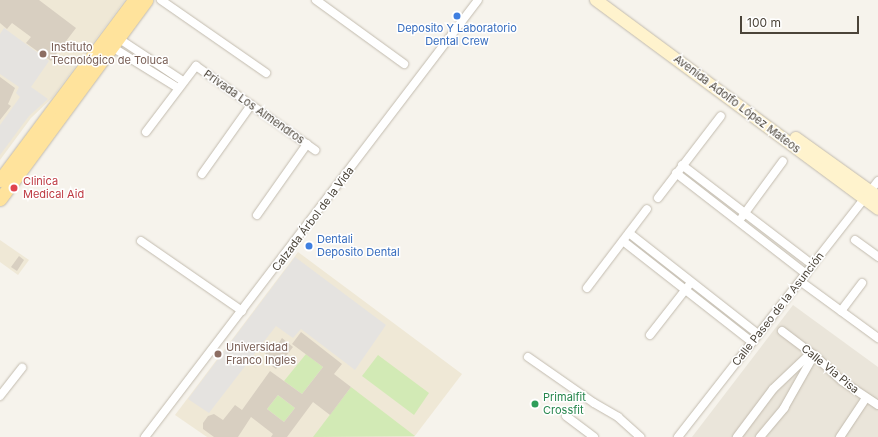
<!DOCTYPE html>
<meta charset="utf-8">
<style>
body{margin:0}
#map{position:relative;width:878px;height:437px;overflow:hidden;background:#f6f3ec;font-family:Inter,sans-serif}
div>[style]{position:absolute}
.residential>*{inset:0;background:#eae5da}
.education>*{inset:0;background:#efe8d6}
.green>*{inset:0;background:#d2eab5}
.parking>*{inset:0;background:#e5e3e0}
.building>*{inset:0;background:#d8cfc1}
.roads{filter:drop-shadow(0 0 1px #c2bbae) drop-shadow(0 0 1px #c2bbae)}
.street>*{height:8px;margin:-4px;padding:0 4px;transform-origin:4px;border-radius:4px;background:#fff}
.secondary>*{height:12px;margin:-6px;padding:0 6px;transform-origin:6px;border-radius:6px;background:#fff3cd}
.primary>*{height:13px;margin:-6.5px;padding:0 6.5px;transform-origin:6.5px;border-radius:6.5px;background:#ffe39c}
.dots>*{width:11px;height:11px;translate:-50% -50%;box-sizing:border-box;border:2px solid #fff;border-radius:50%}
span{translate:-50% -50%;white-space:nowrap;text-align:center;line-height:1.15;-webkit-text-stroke:3px #fff;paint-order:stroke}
.shop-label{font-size:11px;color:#366cbe}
.left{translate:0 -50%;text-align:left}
.education-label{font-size:11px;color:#785e54}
.street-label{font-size:11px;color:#4b4439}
.health-label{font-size:11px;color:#be3a42}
.leisure-label{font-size:11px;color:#27864d}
.scale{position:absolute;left:740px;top:16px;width:119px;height:18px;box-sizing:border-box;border:2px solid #4b4439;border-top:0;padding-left:5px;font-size:12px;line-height:14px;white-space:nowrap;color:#4b4439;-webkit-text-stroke:3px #fff;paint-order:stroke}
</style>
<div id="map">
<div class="residential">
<i style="clip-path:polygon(793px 305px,878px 367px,878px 437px,692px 437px)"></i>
</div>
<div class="education">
<i style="clip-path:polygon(0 0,125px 0,52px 98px,31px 118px,0 160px)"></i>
<i style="clip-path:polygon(0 240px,29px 260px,18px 275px,0 262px)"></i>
<i style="clip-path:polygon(298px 252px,462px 374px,414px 437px,207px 437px,175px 415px)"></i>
</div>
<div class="green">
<i style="clip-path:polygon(306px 354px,323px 367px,302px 394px,284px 381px)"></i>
<i style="clip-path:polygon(378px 355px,429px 393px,414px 415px,362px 376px)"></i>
<i style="clip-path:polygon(351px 387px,415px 436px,313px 437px)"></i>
<i style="clip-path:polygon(278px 395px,295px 408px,284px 422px,267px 409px)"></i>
</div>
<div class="parking">
<i style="clip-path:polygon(4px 28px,49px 61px,31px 87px,48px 99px,29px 116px,0 155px,0 125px,20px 97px,16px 93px,19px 87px,0 74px,0 34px)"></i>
<i style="clip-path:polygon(295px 257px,386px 325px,355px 370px,301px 329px,293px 338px,276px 326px,209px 413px,188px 399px)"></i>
</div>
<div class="building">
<i style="clip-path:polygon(0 0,39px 0,76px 28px,51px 61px,26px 43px,31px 37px,12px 23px,7px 29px,0 23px)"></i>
<i style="clip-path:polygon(0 77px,15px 88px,8px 104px,11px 106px,0 120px)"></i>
<i style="clip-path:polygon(19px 256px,24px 260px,17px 271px,11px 267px)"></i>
<i style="clip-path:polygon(evenodd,301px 332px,342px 364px,334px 374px,351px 387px,330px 415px,313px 402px,287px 437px,271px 437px,273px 434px,251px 417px,238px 437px,214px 437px,203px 429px,203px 423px,208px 416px,214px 414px,223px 420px,235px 405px,242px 410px,270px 371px,302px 394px,323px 367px,292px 344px,301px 332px,278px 395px,295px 408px,284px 422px,267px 409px,278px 395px)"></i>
<i style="clip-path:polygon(282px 338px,293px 347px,276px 369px,265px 361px,268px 356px,265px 354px,275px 342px,278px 344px)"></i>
</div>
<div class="roads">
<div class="street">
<i style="left:161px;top:0;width:128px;rotate:34.8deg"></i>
<i style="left:316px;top:0;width:109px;rotate:36deg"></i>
<i style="left:118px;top:38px;width:78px;rotate:33.5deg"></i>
<i style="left:112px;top:47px;width:78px;rotate:31.8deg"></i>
<i style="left:146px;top:132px;width:83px;rotate:-52.9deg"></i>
<i style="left:196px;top:66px;width:146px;rotate:35.2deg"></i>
<i style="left:682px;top:165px;width:165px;rotate:37.4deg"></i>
<i style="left:676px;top:173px;width:165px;rotate:37.8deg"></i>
<i style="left:202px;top:174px;width:85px;rotate:-54.6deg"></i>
<i style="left:658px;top:198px;width:103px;rotate:-52.5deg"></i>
<i style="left:257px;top:215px;width:87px;rotate:-54.8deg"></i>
<i style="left:742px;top:217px;width:69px;rotate:-53.8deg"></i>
<i style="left:629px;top:233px;width:164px;rotate:38.1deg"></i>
<i style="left:855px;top:240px;width:29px;rotate:36deg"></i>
<i style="left:141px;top:241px;width:123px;rotate:34.7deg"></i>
<i style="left:623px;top:241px;width:164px;rotate:38.1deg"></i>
<i style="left:800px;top:281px;width:97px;rotate:36.2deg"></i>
<i style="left:587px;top:288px;width:99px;rotate:-52.8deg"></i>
<i style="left:841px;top:311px;width:35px;rotate:-53deg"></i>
<i style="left:782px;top:331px;width:40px;rotate:37deg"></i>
<i style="left:814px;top:355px;width:38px;rotate:43deg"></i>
<i style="left:842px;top:381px;width:43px;rotate:33.7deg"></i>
<i style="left:650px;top:335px;width:63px;rotate:-52deg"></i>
<i style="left:528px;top:357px;width:80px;rotate:34.9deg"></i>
<i style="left:594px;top:403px;width:28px;rotate:30deg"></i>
<i style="left:618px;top:417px;width:30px;rotate:42deg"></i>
<i style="left:0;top:396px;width:36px;rotate:-52deg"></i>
<i style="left:566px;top:416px;width:35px;rotate:37deg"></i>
<i style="left:145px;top:437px;width:549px;rotate:-52.69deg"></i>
<i style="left:678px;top:437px;width:325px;rotate:-52deg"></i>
<i style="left:737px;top:437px;width:60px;rotate:-53.1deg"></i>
<i style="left:773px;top:389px;width:52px;rotate:-43.5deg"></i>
<i style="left:760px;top:437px;width:38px;rotate:-50deg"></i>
<i style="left:784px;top:408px;width:61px;rotate:-60.5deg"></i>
<i style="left:840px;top:437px;width:47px;rotate:-56.3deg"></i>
</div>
<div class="secondary">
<i style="left:596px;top:0;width:351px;rotate:36.5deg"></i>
<i style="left:796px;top:138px;width:101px;rotate:35.7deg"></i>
</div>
<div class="primary">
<i style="left:0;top:180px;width:224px;rotate:-53.3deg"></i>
<i style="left:0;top:199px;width:247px;rotate:-53.7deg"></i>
</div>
</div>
<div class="dots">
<i style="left:457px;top:16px;background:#3f7fe0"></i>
<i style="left:43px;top:54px;background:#8d6e63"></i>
<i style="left:14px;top:188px;background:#e0444e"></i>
<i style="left:309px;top:246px;background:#3f7fe0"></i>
<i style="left:218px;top:354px;background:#8d6e63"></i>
<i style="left:535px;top:404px;background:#2e9e5b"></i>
</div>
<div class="shop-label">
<span style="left:457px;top:35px">Deposito Y Laboratorio<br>Dental Crew</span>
<span class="left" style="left:317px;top:246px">Dentali<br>Deposito Dental</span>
</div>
<div class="education-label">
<span class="left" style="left:51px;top:54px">Instituto<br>Tecnológico de Toluca</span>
<span class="left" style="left:226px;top:354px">Universidad<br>Franco Ingles</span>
</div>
<div class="street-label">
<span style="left:737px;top:104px;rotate:37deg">Avenida Adolfo López Mateos</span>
<span style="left:254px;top:107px;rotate:35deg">Privada Los Almendros</span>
<span style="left:313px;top:219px;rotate:-53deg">Calzada Árbol de la Vida</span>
<span style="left:778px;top:309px;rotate:-52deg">Calle Paseo de la Asunción</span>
<span style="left:830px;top:369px;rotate:39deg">Calle Via Pisa</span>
</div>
<div class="health-label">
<span class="left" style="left:23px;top:188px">Clinica<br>Medical Aid</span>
</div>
<div class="leisure-label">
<span class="left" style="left:543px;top:404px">Primalfit<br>Crossfit</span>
</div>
<div class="scale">100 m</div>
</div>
